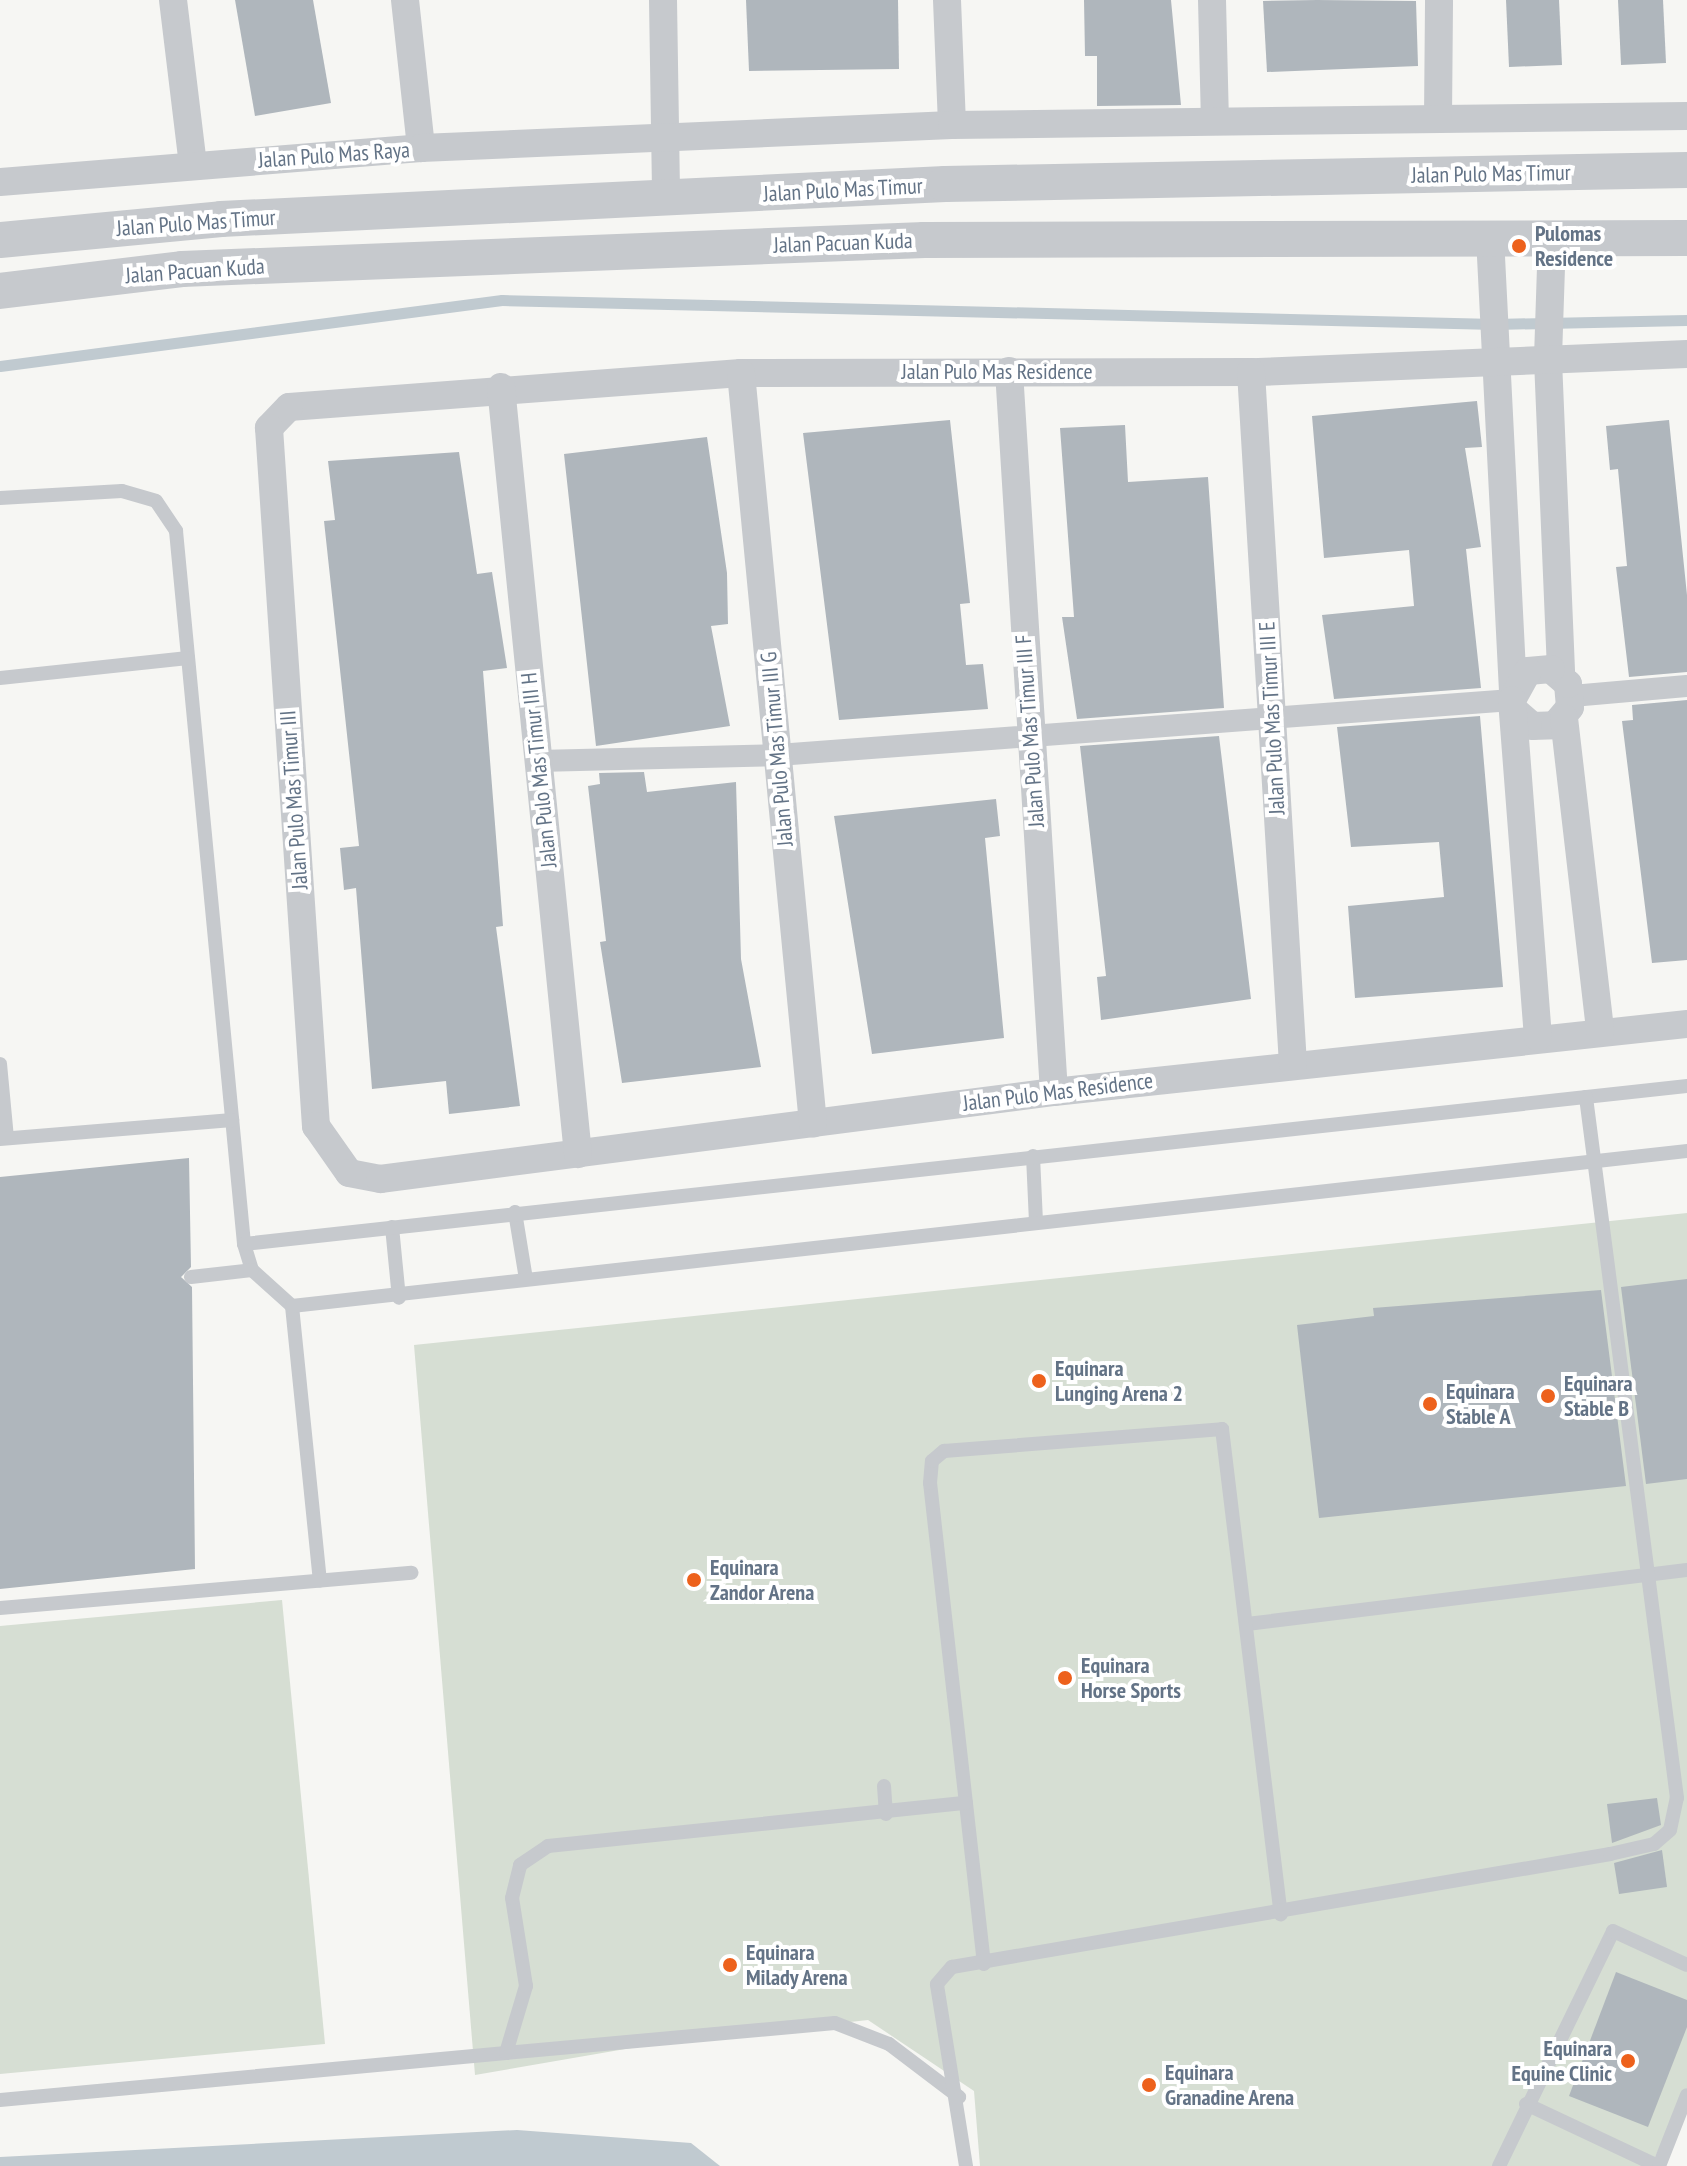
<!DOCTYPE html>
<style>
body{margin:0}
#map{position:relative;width:1687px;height:2166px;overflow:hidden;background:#f6f6f3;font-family:"PT Sans Narrow",sans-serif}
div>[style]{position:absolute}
.green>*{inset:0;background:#d6ded3}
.water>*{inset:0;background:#c0cad0}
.stream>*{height:11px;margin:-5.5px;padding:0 5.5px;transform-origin:5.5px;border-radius:5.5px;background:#c0cad0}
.building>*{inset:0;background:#afb6bc}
.service>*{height:14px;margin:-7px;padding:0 7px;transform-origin:7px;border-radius:7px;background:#c6c9cd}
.pedestrian>*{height:22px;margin:-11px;padding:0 11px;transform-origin:11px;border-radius:11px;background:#c6c9cd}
.minor>*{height:28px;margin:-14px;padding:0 14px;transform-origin:14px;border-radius:14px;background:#c6c9cd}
.tertiary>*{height:36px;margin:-18px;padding:0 18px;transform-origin:18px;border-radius:18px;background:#c6c9cd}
.dots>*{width:22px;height:22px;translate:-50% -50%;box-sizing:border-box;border:4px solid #fff;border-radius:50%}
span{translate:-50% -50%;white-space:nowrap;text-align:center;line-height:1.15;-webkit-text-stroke:8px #fff;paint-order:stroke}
.street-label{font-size:22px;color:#637386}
.poi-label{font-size:22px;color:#637386;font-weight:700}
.left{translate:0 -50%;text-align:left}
.right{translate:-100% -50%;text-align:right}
</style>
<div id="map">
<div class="green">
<i style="clip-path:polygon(1687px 1213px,1687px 2088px,1651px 2166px,980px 2166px,974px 2091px,868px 2020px,660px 2043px,475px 2075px,414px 1345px)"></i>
<i style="clip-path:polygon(282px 1600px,325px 2044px,0 2074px,0 1626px)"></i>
</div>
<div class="water">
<i style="clip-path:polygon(517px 2130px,691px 2143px,720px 2166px,0 2166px,0 2157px)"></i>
</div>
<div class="stream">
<i style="left:0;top:366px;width:506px;rotate:-7.49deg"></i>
<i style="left:502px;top:300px;width:993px;rotate:1.38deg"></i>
<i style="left:1495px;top:324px;width:192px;rotate:-1.2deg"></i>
</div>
<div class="building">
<i style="clip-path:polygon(235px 0,313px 0,331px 103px,255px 116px)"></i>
<i style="clip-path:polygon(746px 0,898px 0,899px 69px,749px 71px)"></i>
<i style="clip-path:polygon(1084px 0,1171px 0,1181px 105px,1097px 106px,1097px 56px,1085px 56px)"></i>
<i style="clip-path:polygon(1317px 0,1416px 1px,1418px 66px,1267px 72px,1263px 1px)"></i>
<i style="clip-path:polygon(1506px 0,1559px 0,1562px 65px,1509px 67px)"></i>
<i style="clip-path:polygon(1618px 0,1663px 0,1666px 63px,1621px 65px)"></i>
<i style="clip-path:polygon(1477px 401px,1482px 447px,1465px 448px,1481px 547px,1466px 549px,1481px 688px,1334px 699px,1322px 615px,1414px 606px,1409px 550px,1324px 558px,1312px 416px)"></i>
<i style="clip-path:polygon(950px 420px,970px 603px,960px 604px,966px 665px,983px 664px,988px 709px,839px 720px,803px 433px)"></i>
<i style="clip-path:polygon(1669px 420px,1687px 595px,1687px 672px,1629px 677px,1616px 567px,1627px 566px,1618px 469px,1610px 470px,1606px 426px)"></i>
<i style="clip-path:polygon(1125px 425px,1128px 482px,1208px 477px,1224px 708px,1077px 719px,1062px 617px,1074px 617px,1060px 428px)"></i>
<i style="clip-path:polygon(707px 437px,727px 573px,728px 624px,711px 626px,730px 726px,596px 746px,564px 454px)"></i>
<i style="clip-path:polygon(459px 452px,477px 574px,492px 572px,507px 668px,483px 671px,503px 926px,496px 927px,520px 1106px,449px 1114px,446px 1081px,372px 1089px,356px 888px,344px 890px,340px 848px,359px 846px,324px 521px,335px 520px,328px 461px)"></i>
<i style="clip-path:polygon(1687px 700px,1687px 960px,1652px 963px,1622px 721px,1633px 720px,1632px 705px)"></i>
<i style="clip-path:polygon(1480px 716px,1503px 987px,1355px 998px,1348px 906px,1444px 897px,1439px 842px,1351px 847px,1337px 727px)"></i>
<i style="clip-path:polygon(1219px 736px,1251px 999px,1101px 1020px,1097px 977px,1106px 976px,1080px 746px)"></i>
<i style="clip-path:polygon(644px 772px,647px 792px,736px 782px,741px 959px,761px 1067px,622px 1083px,600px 942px,606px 941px,588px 786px,600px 784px,599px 773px)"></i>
<i style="clip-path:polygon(996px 799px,1000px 836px,985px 838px,1004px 1038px,872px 1054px,834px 816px)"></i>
<i style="clip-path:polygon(189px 1158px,191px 1267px,181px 1277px,192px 1287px,195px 1569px,0 1589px,0 1177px)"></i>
<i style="clip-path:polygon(1687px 1279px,1687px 1479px,1646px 1484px,1621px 1287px)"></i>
<i style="clip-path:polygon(1601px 1290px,1626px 1486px,1319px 1518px,1297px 1325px,1374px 1316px,1373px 1308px)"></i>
<i style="clip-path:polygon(1657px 1798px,1661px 1825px,1612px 1843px,1607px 1804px)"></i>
<i style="clip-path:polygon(1662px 1850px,1667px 1887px,1619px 1894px,1614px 1863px)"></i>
<i style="clip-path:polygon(1616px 1972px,1687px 2000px,1687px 2027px,1648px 2127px,1569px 2096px)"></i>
</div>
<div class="service">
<i style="left:0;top:498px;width:122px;rotate:-3.3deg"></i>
<i style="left:122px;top:491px;width:35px;rotate:16deg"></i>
<i style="left:156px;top:501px;width:36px;rotate:56deg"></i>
<i style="left:176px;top:531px;width:716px;rotate:84.55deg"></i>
<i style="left:244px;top:1244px;width:27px;rotate:73deg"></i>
<i style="left:252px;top:1270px;width:54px;rotate:42deg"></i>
<i style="left:292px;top:1306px;width:276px;rotate:84.2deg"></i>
<i style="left:0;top:678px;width:189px;rotate:-6.1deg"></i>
<i style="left:0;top:1064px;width:74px;rotate:84.6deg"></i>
<i style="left:0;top:1139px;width:233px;rotate:-4.7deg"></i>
<i style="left:1033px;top:1156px;width:66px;rotate:87.4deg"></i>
<i style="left:515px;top:1212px;width:68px;rotate:80.7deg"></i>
<i style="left:392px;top:1227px;width:71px;rotate:84.4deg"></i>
<i style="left:244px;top:1244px;width:1452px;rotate:-6.25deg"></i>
<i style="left:191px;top:1277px;width:61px;rotate:-6.5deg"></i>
<i style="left:292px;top:1306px;width:1404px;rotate:-6.34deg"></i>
<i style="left:0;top:1608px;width:413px;rotate:-4.9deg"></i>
<i style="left:1247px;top:1624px;width:443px;rotate:-7deg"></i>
<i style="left:884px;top:1786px;width:28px;rotate:86deg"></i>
<i style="left:984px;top:1964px;width:484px;rotate:-96.4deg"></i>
<i style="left:930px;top:1483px;width:22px;rotate:-85deg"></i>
<i style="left:932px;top:1461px;width:16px;rotate:-40deg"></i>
<i style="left:944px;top:1451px;width:279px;rotate:-4.5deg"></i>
<i style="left:1222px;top:1429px;width:489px;rotate:83.1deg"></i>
<i style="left:506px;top:2053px;width:330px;rotate:-5.2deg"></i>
<i style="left:835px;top:2023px;width:58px;rotate:21.3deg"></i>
<i style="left:889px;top:2044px;width:88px;rotate:37.1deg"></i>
<i style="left:0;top:2100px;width:508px;rotate:-5.31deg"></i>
<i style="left:506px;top:2053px;width:70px;rotate:-73.4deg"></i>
<i style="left:526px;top:1986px;width:89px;rotate:-99deg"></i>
<i style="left:512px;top:1898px;width:34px;rotate:-76deg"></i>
<i style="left:520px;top:1865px;width:34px;rotate:-34deg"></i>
<i style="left:548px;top:1846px;width:420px;rotate:-5.9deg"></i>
<i style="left:1526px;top:2104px;width:146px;rotate:25.2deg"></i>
<i style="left:966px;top:2166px;width:184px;rotate:-99.1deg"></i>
<i style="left:937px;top:1984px;width:23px;rotate:-49deg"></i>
<i style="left:952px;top:1967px;width:668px;rotate:-9.74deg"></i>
<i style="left:1610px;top:1854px;width:45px;rotate:-12.8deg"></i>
<i style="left:1654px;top:1844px;width:21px;rotate:-41deg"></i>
<i style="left:1670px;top:1830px;width:33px;rotate:-78deg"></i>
<i style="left:1677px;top:1798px;width:707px;rotate:-97.4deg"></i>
<i style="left:1499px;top:2166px;width:261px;rotate:-64.1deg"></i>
<i style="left:1613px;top:1931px;width:81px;rotate:24.7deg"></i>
<i style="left:1659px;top:2166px;width:76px;rotate:-68.5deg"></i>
</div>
<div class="pedestrian">
<i style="left:1572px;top:696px;width:115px;rotate:-5deg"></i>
<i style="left:538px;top:761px;width:240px;rotate:-1.4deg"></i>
<i style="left:778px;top:755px;width:736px;rotate:-4.29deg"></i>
</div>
<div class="minor">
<i style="left:173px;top:0;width:166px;rotate:83.1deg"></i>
<i style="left:405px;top:0;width:149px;rotate:83.8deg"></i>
<i style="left:663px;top:0;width:199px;rotate:89.1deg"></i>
<i style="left:947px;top:0;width:125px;rotate:87.7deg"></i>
<i style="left:1212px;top:0;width:120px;rotate:88.6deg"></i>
<i style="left:1438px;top:118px;width:118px;rotate:-89.5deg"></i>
<i style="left:0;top:182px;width:422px;rotate:-4.6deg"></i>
<i style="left:421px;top:148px;width:531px;rotate:-2.48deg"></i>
<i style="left:952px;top:125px;width:735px;rotate:-0.7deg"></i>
<i style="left:1490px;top:237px;width:453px;rotate:87.1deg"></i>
<i style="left:1552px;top:237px;width:123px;rotate:91.9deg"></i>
<i style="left:1548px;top:360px;width:315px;rotate:87.6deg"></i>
<i style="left:1687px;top:354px;width:436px;rotate:177.6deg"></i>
<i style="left:1251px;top:372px;width:510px;rotate:179.89deg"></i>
<i style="left:741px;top:373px;width:453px;rotate:175.7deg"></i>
<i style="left:289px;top:407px;width:29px;rotate:134deg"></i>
<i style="left:269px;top:428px;width:700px;rotate:86.15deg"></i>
<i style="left:316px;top:1126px;width:57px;rotate:54.9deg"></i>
<i style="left:349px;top:1173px;width:32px;rotate:11deg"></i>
<i style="left:380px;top:1179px;width:680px;rotate:-7.36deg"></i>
<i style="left:1054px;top:1092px;width:637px;rotate:-6.13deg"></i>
<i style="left:1009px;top:371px;width:722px;rotate:86.43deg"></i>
<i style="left:1251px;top:372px;width:693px;rotate:86.53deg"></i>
<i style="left:741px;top:373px;width:754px;rotate:84.52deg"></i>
<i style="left:501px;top:387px;width:771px;rotate:84.27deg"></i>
<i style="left:1515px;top:711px;width:23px;rotate:41deg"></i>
<i style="left:1532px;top:726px;width:23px;rotate:-2deg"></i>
<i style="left:1555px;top:725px;width:23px;rotate:-50deg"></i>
<i style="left:1570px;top:707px;width:23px;rotate:-95deg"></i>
<i style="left:1568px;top:684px;width:23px;rotate:-139deg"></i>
<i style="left:1551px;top:669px;width:23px;rotate:175deg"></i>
<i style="left:1528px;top:671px;width:33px;rotate:119deg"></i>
<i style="left:1512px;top:700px;width:338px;rotate:85.6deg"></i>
<i style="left:1564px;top:718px;width:315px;rotate:83.4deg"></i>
</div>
<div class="tertiary">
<i style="left:0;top:240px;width:222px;rotate:-5.4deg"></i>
<i style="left:221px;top:219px;width:725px;rotate:-2.77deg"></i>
<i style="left:945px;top:184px;width:742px;rotate:-1.08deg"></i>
<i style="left:0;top:291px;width:183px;rotate:-6.9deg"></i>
<i style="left:182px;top:269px;width:743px;rotate:-2.24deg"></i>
<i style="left:924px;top:240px;width:763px;rotate:-0.15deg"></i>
</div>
<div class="dots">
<i style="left:1519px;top:246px;background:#ed611c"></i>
<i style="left:1039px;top:1381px;background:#ed611c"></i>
<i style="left:1548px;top:1396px;background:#ed611c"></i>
<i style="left:1430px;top:1404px;background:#ed611c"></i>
<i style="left:694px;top:1580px;background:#ed611c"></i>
<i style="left:1065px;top:1678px;background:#ed611c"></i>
<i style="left:730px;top:1965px;background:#ed611c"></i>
<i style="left:1628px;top:2061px;background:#ed611c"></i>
<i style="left:1149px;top:2085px;background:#ed611c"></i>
</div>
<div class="street-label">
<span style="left:334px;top:155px;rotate:-4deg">Jalan Pulo Mas Raya</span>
<span style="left:1491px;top:174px;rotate:-1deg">Jalan Pulo Mas Timur</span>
<span style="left:843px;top:190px;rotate:-3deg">Jalan Pulo Mas Timur</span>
<span style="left:196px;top:223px;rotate:-4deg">Jalan Pulo Mas Timur</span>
<span style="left:843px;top:243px;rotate:-2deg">Jalan Pacuan Kuda</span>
<span style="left:195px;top:271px;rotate:-4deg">Jalan Pacuan Kuda</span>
<span style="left:997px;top:372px">Jalan Pulo Mas Residence</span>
<span style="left:1272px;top:718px;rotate:-93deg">Jalan Pulo Mas Timur III E</span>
<span style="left:1030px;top:731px;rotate:-94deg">Jalan Pulo Mas Timur III F</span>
<span style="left:777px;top:749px;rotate:-95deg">Jalan Pulo Mas Timur III G</span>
<span style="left:539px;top:770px;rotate:-96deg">Jalan Pulo Mas Timur III H</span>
<span style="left:294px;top:800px;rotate:-94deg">Jalan Pulo Mas Timur III</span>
<span style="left:1058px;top:1092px;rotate:-7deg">Jalan Pulo Mas Residence</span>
</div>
<div class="poi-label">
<span class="left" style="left:1535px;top:246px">Pulomas<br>Residence</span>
<span class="left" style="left:1055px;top:1381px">Equinara<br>Lunging Arena 2</span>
<span class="left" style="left:1564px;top:1396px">Equinara<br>Stable B</span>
<span class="left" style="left:1446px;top:1404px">Equinara<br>Stable A</span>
<span class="left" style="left:710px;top:1580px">Equinara<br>Zandor Arena</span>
<span class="left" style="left:1081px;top:1678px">Equinara<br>Horse Sports</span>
<span class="left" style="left:746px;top:1965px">Equinara<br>Milady Arena</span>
<span class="right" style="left:1612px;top:2061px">Equinara<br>Equine Clinic</span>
<span class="left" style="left:1165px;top:2085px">Equinara<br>Granadine Arena</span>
</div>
</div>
